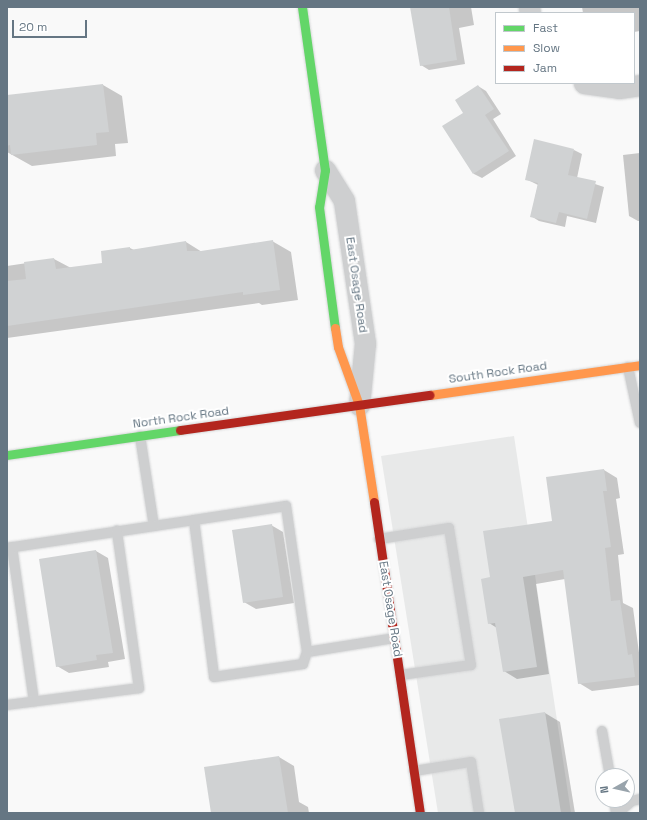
<!DOCTYPE html>
<style>
body{margin:0}
#map{position:relative;width:647px;height:820px;overflow:hidden;background:#f9f9f9;font-family:"Space Grotesk",sans-serif}
div>[style]{position:absolute}
.built>*{inset:0;background:#e8e9e9}
.shadow>*{inset:0;background:#0003}
.building>*{inset:0;background:#d0d2d3}
.roads{filter:drop-shadow(0 0 1px #d5d6d7) drop-shadow(0 0 1px #d5d6d7)}
.lane>*{height:10px;margin:-5px;padding:0 5px;transform-origin:5px;border-radius:5px;background:#cecfd0}
.street>*{height:21px;margin:-10.5px;padding:0 10.5px;transform-origin:10.5px;border-radius:10.5px;background:#cecfd0}
.fast>*{height:9px;margin:-4.5px;padding:0 4.5px;transform-origin:4.5px;border-radius:4.5px;background:#63d668}
.slow>*{height:9px;margin:-4.5px;padding:0 4.5px;transform-origin:4.5px;border-radius:4.5px;background:#ff974d}
.jam>*{height:9px;margin:-4.5px;padding:0 4.5px;transform-origin:4.5px;border-radius:4.5px;background:#b3261e}
span{translate:-50% -50%;white-space:nowrap;text-align:center;line-height:1.15;-webkit-text-stroke:4px #fff;paint-order:stroke}
.street-label{font-size:12px;color:#657683}
.frame{position:absolute;inset:0;border:8px solid #657683;pointer-events:none}
.legend{position:absolute;left:495px;top:12px;width:140px;height:72px;box-sizing:border-box;background:#fff;border:1px solid #c1c8cd;margin:0;padding:5px 7px;list-style:none;font-size:12px;color:#657683}
.legend li{display:flex;align-items:center;gap:8px;height:20px}
.legend b{width:20px;border:1px solid #c1c8cd}
.north{position:absolute;left:595px;top:768px;width:40px;height:40px;box-sizing:border-box;background:#fff;border:1px solid #c1c8cd;border-radius:50%;rotate:262deg;font-size:11px;font-weight:700;line-height:16px;text-align:center;color:#657683}
.north::after{content:'';display:block;margin:auto;width:14px;height:18px;background:#99a4ac;clip-path:polygon(50% 0,100% 100%,50% 72%,0 100%)}
.scale{position:absolute;left:12px;top:20px;width:75px;height:18px;box-sizing:border-box;border:2px solid #657683;border-top:0;padding-left:5px;font-size:12px;line-height:14px;white-space:nowrap;color:#657683;-webkit-text-stroke:3px #fff;paint-order:stroke}
</style>
<div id="map">
<div class="built">
<i style="clip-path:polygon(514px 436px,571px 813px,438px 813px,381px 456px)"></i>
</div>
<div class="shadow">
<i style="clip-path:polygon(411px 7px,471px 7px,474px 25px,459px 28px,465px 64px,429px 70px,421px 65px)"></i>
<i style="clip-path:polygon(582px 7px,640px 7px,640px 31px,634px 32px,634px 13px,583px 13px)"></i>
<i style="clip-path:polygon(103px 85px,122px 96px,128px 143px,115px 144px,116px 156px,32px 166px,7px 152px,7px 96px)"></i>
<i style="clip-path:polygon(478px 86px,486px 91px,501px 114px,493px 119px,516px 156px,482px 178px,474px 174px,464px 113px)"></i>
<i style="clip-path:polygon(574px 150px,582px 154px,577px 178px,604px 187px,596px 223px,567px 216px,565px 227px,539px 221px,531px 216px,538px 185px,526px 179px)"></i>
<i style="clip-path:polygon(640px 153px,640px 221px,638px 221px,629px 216px,623px 155px)"></i>
<i style="clip-path:polygon(272px 241px,291px 252px,298px 300px,262px 305px,259px 303px,7px 338px,7px 266px,54px 259px,71px 268px,103px 264px,130px 248px,134px 250px,186px 242px,202px 252px)"></i>
<i style="clip-path:polygon(604px 470px,617px 478px,620px 498px,616px 499px,624px 554px,618px 555px,623px 603px,633px 608px,640px 660px,640px 685px,592px 691px,579px 683px,565px 579px,536px 584px,549px 674px,517px 679px,504px 671px,497px 628px,489px 623px,491px 578px,553px 521px)"></i>
<i style="clip-path:polygon(271px 525px,283px 532px,294px 603px,256px 609px,244px 602px)"></i>
<i style="clip-path:polygon(96px 551px,108px 558px,125px 659px,108px 662px,109px 667px,69px 673px,57px 666px,40px 560px)"></i>
<i style="clip-path:polygon(545px 713px,560px 722px,575px 813px,516px 813px)"></i>
<i style="clip-path:polygon(279px 757px,294px 766px,299px 802px,308px 807px,309px 813px,212px 813px)"></i>
</div>
<div class="building">
<i style="clip-path:polygon(410px 7px,449px 7px,457px 60px,420px 66px)"></i>
<i style="clip-path:polygon(103px 84px,109px 132px,96px 133px,97px 145px,11px 155px,10px 145px,7px 146px,7px 95px)"></i>
<i style="clip-path:polygon(478px 85px,494px 109px,485px 115px,509px 151px,473px 174px,442px 126px,463px 113px,455px 100px)"></i>
<i style="clip-path:polygon(534px 139px,574px 149px,568px 175px,596px 181px,587px 219px,559px 212px,556px 223px,530px 217px,538px 183px,525px 180px)"></i>
<i style="clip-path:polygon(273px 240px,280px 290px,243px 295px,243px 292px,7px 326px,7px 281px,26px 279px,24px 262px,54px 258px,56px 269px,102px 263px,101px 251px,130px 247px,130px 250px,186px 241px,187px 251px,201px 251px)"></i>
<i style="clip-path:polygon(604px 469px,607px 491px,603px 491px,611px 547px,605px 548px,611px 601px,620px 600px,628px 655px,632px 654px,635px 677px,578px 684px,563px 570px,523px 577px,537px 667px,503px 672px,495px 623px,488px 624px,481px 579px,490px 577px,483px 531px,552px 521px,546px 477px)"></i>
<i style="clip-path:polygon(272px 524px,283px 597px,243px 603px,232px 530px)"></i>
<i style="clip-path:polygon(96px 550px,113px 653px,96px 655px,97px 660px,56px 667px,39px 559px)"></i>
<i style="clip-path:polygon(545px 712px,561px 813px,515px 813px,499px 719px)"></i>
<i style="clip-path:polygon(279px 756px,288px 813px,211px 813px,204px 767px)"></i>
</div>
<div class="roads">
<div class="lane">
<i style="left:628px;top:367px;width:57px;rotate:77.9deg"></i>
<i style="left:140px;top:436px;width:91px;rotate:81.2deg"></i>
<i style="left:154px;top:526px;width:40px;rotate:-8.5deg"></i>
<i style="left:194px;top:520px;width:158px;rotate:82.7deg"></i>
<i style="left:214px;top:677px;width:90px;rotate:-8.3deg"></i>
<i style="left:303px;top:664px;width:13px;rotate:-72deg"></i>
<i style="left:307px;top:652px;width:88px;rotate:-9.1deg"></i>
<i style="left:194px;top:520px;width:93px;rotate:-8.7deg"></i>
<i style="left:286px;top:506px;width:148px;rotate:81.8deg"></i>
<i style="left:379px;top:539px;width:71px;rotate:-8.9deg"></i>
<i style="left:449px;top:528px;width:139px;rotate:80.9deg"></i>
<i style="left:471px;top:665px;width:71px;rotate:171.9deg"></i>
<i style="left:12px;top:547px;width:156px;rotate:81.9deg"></i>
<i style="left:7px;top:548px;width:149px;rotate:-8.5deg"></i>
<i style="left:7px;top:705px;width:133px;rotate:-7.3deg"></i>
<i style="left:139px;top:688px;width:159px;rotate:-98deg"></i>
<i style="left:602px;top:731px;width:46px;rotate:79.9deg"></i>
<i style="left:414px;top:771px;width:58px;rotate:-9deg"></i>
<i style="left:471px;top:762px;width:52px;rotate:81.1deg"></i>
<i style="left:614px;top:800px;width:13px;rotate:81deg"></i>
<i style="left:618px;top:813px;width:18px;rotate:-41deg"></i>
<i style="left:632px;top:801px;width:8px;rotate:-14deg"></i>
</div>
<div class="street">
<i style="left:529px;top:7px;width:6px;rotate:81deg"></i>
<i style="left:584px;top:83px;width:35px;rotate:8deg"></i>
<i style="left:619px;top:88px;width:21px;rotate:-8deg"></i>
<i style="left:325px;top:170px;width:36px;rotate:58deg"></i>
<i style="left:344px;top:201px;width:144px;rotate:81.6deg"></i>
<i style="left:365px;top:343px;width:62px;rotate:95.5deg"></i>
</div>
<div class="fast">
<i style="left:302px;top:7px;width:165px;rotate:82deg"></i>
<i style="left:325px;top:170px;width:37px;rotate:99deg"></i>
<i style="left:319px;top:207px;width:122px;rotate:82.5deg"></i>
<i style="left:7px;top:455px;width:175px;rotate:-8.2deg"></i>
</div>
<div class="slow">
<i style="left:335px;top:328px;width:19px;rotate:81deg"></i>
<i style="left:338px;top:347px;width:62px;rotate:70.1deg"></i>
<i style="left:359px;top:405px;width:98px;rotate:81.2deg"></i>
<i style="left:430px;top:395px;width:212px;rotate:-8.1deg"></i>
</div>
<div class="jam">
<i style="left:180px;top:430px;width:252px;rotate:-8deg"></i>
<i style="left:374px;top:502px;width:314px;rotate:81.6deg"></i>
</div>
</div>
<div class="street-label">
<span style="left:356px;top:285px;rotate:82deg">East Osage Road</span>
<span style="left:498px;top:373px;rotate:-8deg">South Rock Road</span>
<span style="left:181px;top:418px;rotate:-8deg">North Rock Road</span>
<span style="left:390px;top:609px;rotate:81deg">East Osage Road</span>
</div>
<div class="frame"></div>
<ul class="legend">
<li><b style="height:5px;background:#63d668"></b>Fast</li>
<li><b style="height:5px;background:#ff974d"></b>Slow</li>
<li><b style="height:5px;background:#b3261e"></b>Jam</li>
</ul>
<div class="north">N</div>
<div class="scale">20 m</div>
</div>
